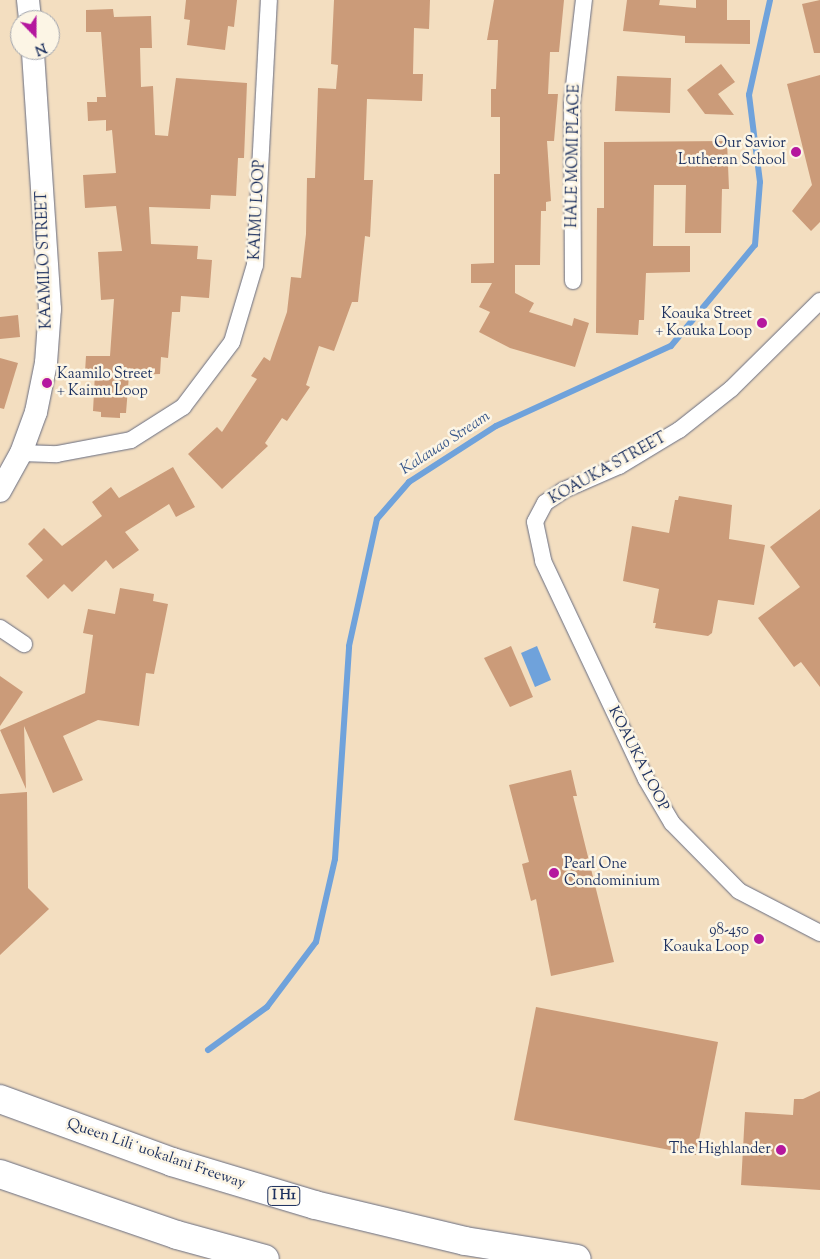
<!DOCTYPE html>
<meta charset="utf-8">
<style>
body{margin:0}
#map{position:relative;width:820px;height:1259px;overflow:hidden;background:#f3dec0;font-family:"Sorts Mill Goudy",serif}
div>[style]{position:absolute}
.water>*{inset:0;background:#6fa2db}
.stream>*{height:6px;margin:-3px;padding:0 3px;transform-origin:3px;border-radius:3px;background:#6fa2db}
.building>*{inset:0;background:#cb9b79}
.roads{filter:drop-shadow(0 0 1px #676c80) drop-shadow(0 0 1px #676c80)}
.street>*{height:16px;margin:-8px;padding:0 8px;transform-origin:8px;border-radius:8px;background:#fff}
.secondary>*{height:22px;margin:-11px;padding:0 11px;transform-origin:11px;border-radius:11px;background:#fff}
.highway>*{height:28px;margin:-14px;padding:0 14px;transform-origin:14px;border-radius:14px;background:#fff}
.dots>*{width:14px;height:14px;translate:-50% -50%;box-sizing:border-box;border:2px solid #fcf5e5;border-radius:50%}
span{translate:-50% -50%;white-space:nowrap;text-align:center;line-height:1.15;-webkit-text-stroke:5px #fcf5e5;paint-order:stroke}
.shield-label span{padding:1px 4px;background:#fcf5e5;border:1px solid;border-radius:4px;-webkit-text-stroke-width:0}
.shield-label{font-size:14px;color:#1b2f5e;font-weight:700}
.poi-label{font-size:15px;color:#1b2f5e}
.right{translate:-100% -50%;text-align:right}
.left{translate:0 -50%;text-align:left}
.street-label{font-size:15px;color:#1b2f5e}
.water-label{font-size:16px;color:#38578a;font-style:italic}
.north{position:absolute;left:10px;top:10px;width:50px;height:50px;box-sizing:border-box;background:#fcf5e5;border:1px solid #a2a6af;border-radius:50%;rotate:158deg;font-size:14px;font-weight:700;line-height:20px;text-align:center;color:#1b2f5e}
.north::after{content:'';display:block;margin:auto;width:18px;height:22px;background:#b5179e;clip-path:polygon(50% 0,100% 100%,50% 72%,0 100%)}
</style>
<div id="map">
<div class="water">
<i style="clip-path:polygon(537px 646px,551px 680px,535px 687px,521px 653px)"></i>
</div>
<div class="stream">
<i style="left:208px;top:1050px;width:73px;rotate:-36.1deg"></i>
<i style="left:267px;top:1007px;width:81px;rotate:-53deg"></i>
<i style="left:316px;top:942px;width:85px;rotate:-77.1deg"></i>
<i style="left:335px;top:859px;width:213px;rotate:-86.2deg"></i>
<i style="left:349px;top:646px;width:130px;rotate:-77.6deg"></i>
<i style="left:377px;top:519px;width:49px;rotate:-49.1deg"></i>
<i style="left:409px;top:482px;width:103px;rotate:-32.8deg"></i>
<i style="left:496px;top:426px;width:192px;rotate:-24.6deg"></i>
<i style="left:671px;top:346px;width:131px;rotate:-50.3deg"></i>
<i style="left:755px;top:245px;width:63px;rotate:-85.5deg"></i>
<i style="left:760px;top:182px;width:88px;rotate:-97.2deg"></i>
<i style="left:749px;top:95px;width:97px;rotate:-77.5deg"></i>
</div>
<div class="building">
<i style="clip-path:polygon(186px 0,237px 0,234px 27px,228px 26px,225px 50px,187px 45px,190px 20px,184px 19px)"></i>
<i style="clip-path:polygon(334px 0,430px 0,429px 29px,414px 28px,413px 74px,423px 74px,422px 101px,367px 99px,364px 180px,373px 180px,370px 237px,365px 236px,358px 302px,352px 302px,334px 351px,319px 346px,306px 385px,310px 387px,287px 421px,282px 418px,265px 443px,268px 446px,222px 489px,188px 454px,217px 427px,222px 432px,257px 379px,251px 376px,264px 357px,270px 361px,287px 312px,291px 277px,301px 278px,306px 234px,307px 178px,315px 178px,318px 88px,336px 89px,338px 65px,331px 64px)"></i>
<i style="clip-path:polygon(494px 0,564px 0,559px 52px,550px 52px,548px 94px,558px 94px,554px 141px,547px 141px,551px 201px,546px 202px,546px 211px,541px 211px,540px 265px,515px 265px,515px 293px,534px 303px,529px 312px,572px 326px,574px 318px,589px 323px,575px 367px,510px 348px,479px 332px,490px 312px,479px 307px,492px 283px,471px 283px,471px 264px,494px 263px,494px 174px,500px 174px,500px 117px,491px 117px,491px 89px,496px 89px,498px 40px,487px 40px)"></i>
<i style="clip-path:polygon(627px 0,660px 0,659px 5px,696px 8px,696px 0,727px 0,727px 20px,750px 20px,750px 44px,685px 43px,685px 36px,623px 31px)"></i>
<i style="clip-path:polygon(820px 0,820px 53px,814px 53px,802px 4px)"></i>
<i style="clip-path:polygon(113px 9px,114px 17px,151px 16px,152px 48px,140px 48px,141px 87px,153px 86px,155px 135px,168px 136px,176px 78px,247px 83px,244px 158px,238px 158px,236px 196px,211px 195px,210px 209px,149px 207px,151px 244px,198px 246px,197px 259px,212px 260px,209px 298px,181px 296px,180px 312px,172px 312px,168px 358px,161px 357px,160px 374px,129px 375px,126px 413px,120px 413px,120px 418px,101px 417px,101px 412px,93px 411px,95px 373px,85px 372px,86px 356px,110px 356px,114px 299px,101px 300px,98px 252px,122px 251px,116px 206px,85px 208px,83px 175px,116px 173px,112px 130px,106px 131px,106px 120px,88px 121px,87px 102px,97px 102px,97px 97px,106px 97px,101px 32px,86px 32px,86px 10px)"></i>
<i style="clip-path:polygon(721px 64px,735px 82px,718px 94px,734px 115px,705px 114px,687px 90px)"></i>
<i style="clip-path:polygon(820px 75px,820px 222px,811px 231px,792px 211px,812px 185px,787px 84px)"></i>
<i style="clip-path:polygon(617px 76px,671px 78px,670px 113px,615px 111px)"></i>
<i style="clip-path:polygon(727px 141px,729px 189px,722px 189px,721px 233px,685px 233px,686px 185px,654px 185px,653px 246px,690px 246px,690px 272px,646px 273px,644px 320px,639px 320px,638px 335px,596px 333px,597px 208px,604px 208px,604px 142px)"></i>
<i style="clip-path:polygon(18px 315px,20px 337px,0 339px,0 317px)"></i>
<i style="clip-path:polygon(0 358px,18px 363px,4px 409px,0 408px)"></i>
<i style="clip-path:polygon(173px 467px,195px 507px,176px 517px,169px 504px,125px 532px,139px 550px,113px 569px,106px 560px,72px 592px,64px 584px,48px 599px,26px 576px,43px 560px,28px 544px,44px 528px,62px 546px,102px 516px,92px 502px,111px 487px,119px 498px)"></i>
<i style="clip-path:polygon(679px 496px,732px 505px,729px 539px,765px 545px,754px 605px,718px 600px,712px 633px,708px 636px,655px 628px,656px 623px,653px 623px,659px 589px,623px 581px,632px 526px,669px 533px,675px 500px,678px 500px)"></i>
<i style="clip-path:polygon(820px 509px,820px 687px,801px 662px,794px 667px,758px 618px,800px 587px,770px 547px)"></i>
<i style="clip-path:polygon(120px 588px,154px 594px,153px 601px,168px 604px,154px 674px,146px 673px,139px 726px,98px 720px,63px 736px,83px 780px,53px 793px,24px 726px,26px 789px,0 730px,85px 693px,93px 635px,83px 633px,88px 609px,115px 614px)"></i>
<i style="clip-path:polygon(511px 646px,533px 697px,510px 707px,484px 658px)"></i>
<i style="clip-path:polygon(0 676px,23px 692px,0 726px)"></i>
<i style="clip-path:polygon(571px 770px,577px 796px,573px 796px,614px 962px,551px 976px,536px 899px,531px 901px,522px 864px,529px 862px,509px 785px)"></i>
<i style="clip-path:polygon(27px 792px,28px 888px,49px 909px,0 955px,0 794px)"></i>
<i style="clip-path:polygon(536px 1007px,718px 1042px,696px 1155px,514px 1120px)"></i>
<i style="clip-path:polygon(820px 1091px,820px 1190px,741px 1185px,745px 1112px,793px 1115px,794px 1099px,803px 1099px)"></i>
</div>
<div class="roads">
<div class="street">
<i style="left:573px;top:281px;width:178px;rotate:-90.3deg"></i>
<i style="left:572px;top:103px;width:104px;rotate:-83.4deg"></i>
<i style="left:820px;top:301px;width:125px;rotate:135.3deg"></i>
<i style="left:731px;top:389px;width:66px;rotate:141.7deg"></i>
<i style="left:679px;top:430px;width:70px;rotate:149deg"></i>
<i style="left:619px;top:466px;width:60px;rotate:156.4deg"></i>
<i style="left:564px;top:490px;width:23px;rotate:146deg"></i>
<i style="left:545px;top:503px;width:21px;rotate:118deg"></i>
<i style="left:535px;top:522px;width:40px;rotate:78deg"></i>
<i style="left:543px;top:561px;width:241px;rotate:64.7deg"></i>
<i style="left:646px;top:779px;width:51px;rotate:59.4deg"></i>
<i style="left:672px;top:823px;width:95px;rotate:45.4deg"></i>
<i style="left:739px;top:891px;width:91px;rotate:27.4deg"></i>
<i style="left:21px;top:453px;width:36px;rotate:2deg"></i>
<i style="left:57px;top:454px;width:75px;rotate:-10.7deg"></i>
<i style="left:131px;top:440px;width:62px;rotate:-32.4deg"></i>
<i style="left:183px;top:407px;width:81px;rotate:-53deg"></i>
<i style="left:232px;top:342px;width:80px;rotate:-73.4deg"></i>
<i style="left:255px;top:265px;width:265px;rotate:-87deg"></i>
<i style="left:0;top:628px;width:29px;rotate:34deg"></i>
</div>
<div class="secondary">
<i style="left:28px;top:0;width:20px;rotate:84deg"></i>
<i style="left:0;top:491px;width:43px;rotate:-61.1deg"></i>
<i style="left:21px;top:453px;width:44px;rotate:-69.9deg"></i>
<i style="left:36px;top:412px;width:50px;rotate:-78.5deg"></i>
<i style="left:46px;top:363px;width:54px;rotate:-85.8deg"></i>
<i style="left:50px;top:309px;width:260px;rotate:-93.8deg"></i>
</div>
<div class="highway">
<i style="left:0;top:1099px;width:183px;rotate:20.1deg"></i>
<i style="left:172px;top:1162px;width:149px;rotate:16.7deg"></i>
<i style="left:315px;top:1205px;width:154px;rotate:13.5deg"></i>
<i style="left:465px;top:1241px;width:113px;rotate:9.1deg"></i>
<i style="left:0;top:1174px;width:187px;rotate:19deg"></i>
<i style="left:177px;top:1235px;width:91px;rotate:15.3deg"></i>
</div>
</div>
<div class="dots">
<i style="left:796px;top:152px;background:#b5179e"></i>
<i style="left:762px;top:323px;background:#b5179e"></i>
<i style="left:47px;top:383px;background:#b5179e"></i>
<i style="left:554px;top:873px;background:#b5179e"></i>
<i style="left:759px;top:939px;background:#b5179e"></i>
<i style="left:781px;top:1150px;background:#b5179e"></i>
</div>
<div class="shield-label">
<span style="left:284px;top:1196px">I H1</span>
</div>
<div class="poi-label">
<span class="right" style="left:786px;top:152px">Our Savior<br>Lutheran School</span>
<span class="right" style="left:752px;top:323px">Koauka Street<br>+ Koauka Loop</span>
<span class="left" style="left:57px;top:383px">Kaamilo Street<br>+ Kaimu Loop</span>
<span class="left" style="left:564px;top:873px">Pearl One<br>Condominium</span>
<span class="right" style="left:749px;top:939px">98-450<br>Koauka Loop</span>
<span class="right" style="left:771px;top:1150px">The Highlander</span>
</div>
<div class="street-label">
<span style="left:574px;top:156px;rotate:-89deg">HALE MOMI PLACE</span>
<span style="left:258px;top:210px;rotate:-87deg">KAIMU LOOP</span>
<span style="left:45px;top:260px;rotate:-92deg">KAAMILO STREET</span>
<span style="left:608px;top:469px;rotate:-29deg">KOAUKA STREET</span>
<span style="left:638px;top:759px;rotate:63deg">KOAUKA LOOP</span>
<span style="left:156px;top:1154px;rotate:19deg">Queen Liliʻuokalani Freeway</span>
</div>
<div class="water-label">
<span style="left:446px;top:444px;rotate:-33deg">Kalauao Stream</span>
</div>
<div class="north">N</div>
</div>
